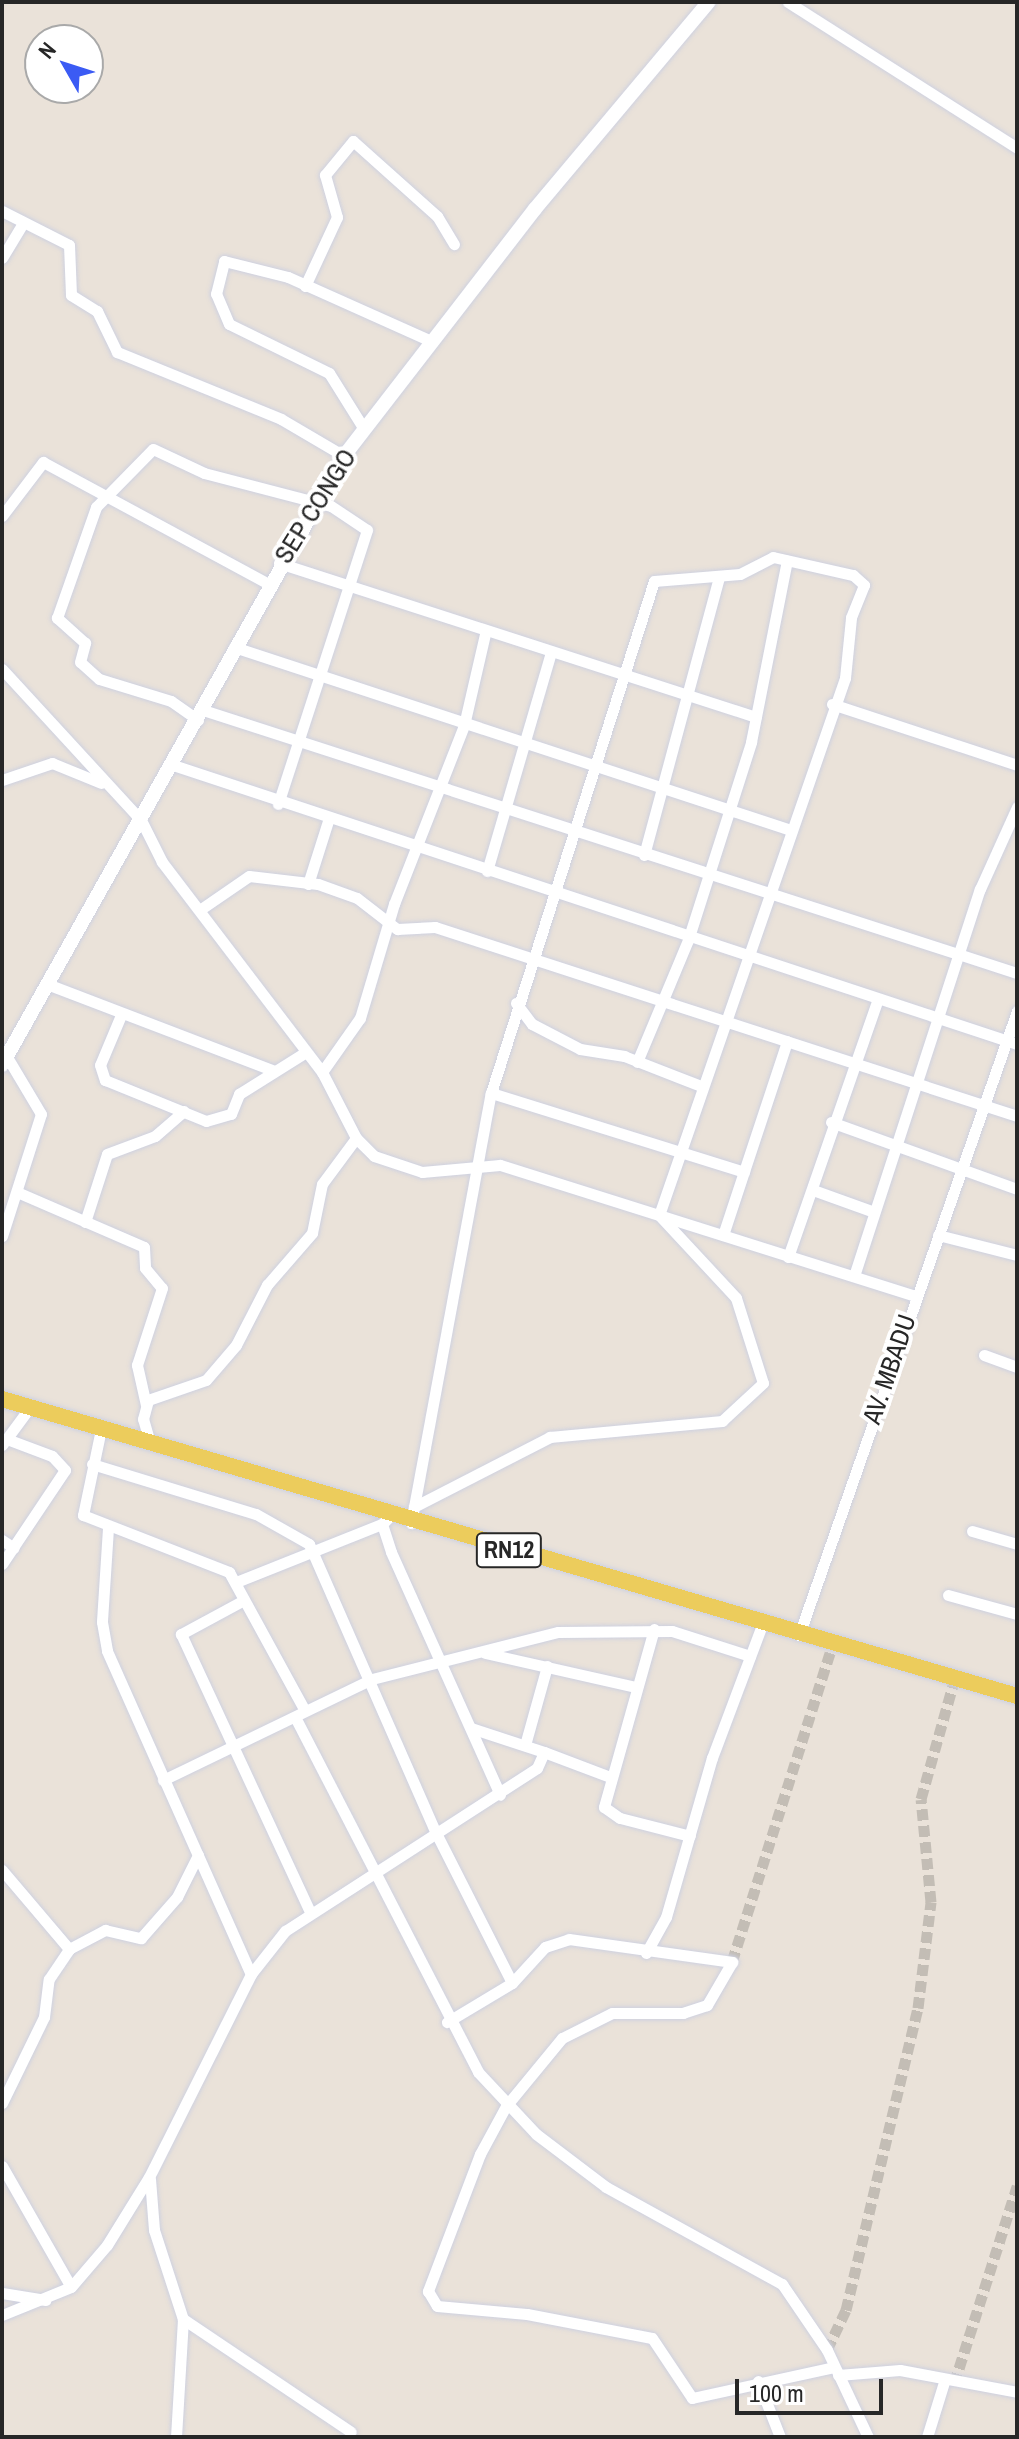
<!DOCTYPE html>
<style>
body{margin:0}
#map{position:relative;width:1019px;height:2439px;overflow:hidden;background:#eae2d9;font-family:"Archivo Narrow",sans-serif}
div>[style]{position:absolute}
.minor-tunnel>*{height:11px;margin-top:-5.5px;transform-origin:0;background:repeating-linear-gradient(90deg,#c3bdb5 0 11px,transparent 0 16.5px)}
.roads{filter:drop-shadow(0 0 2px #ced1e0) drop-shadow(0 0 2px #ced1e0)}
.minor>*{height:11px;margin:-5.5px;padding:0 5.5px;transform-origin:5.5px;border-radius:5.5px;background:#fff}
.tertiary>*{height:14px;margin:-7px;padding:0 7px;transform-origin:7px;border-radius:7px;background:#fff}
.primary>*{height:16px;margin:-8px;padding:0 8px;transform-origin:8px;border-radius:8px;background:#eccc5c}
span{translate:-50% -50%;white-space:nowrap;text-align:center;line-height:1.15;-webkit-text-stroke:8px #fff;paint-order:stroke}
.shield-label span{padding:2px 6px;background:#fff;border:2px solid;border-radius:6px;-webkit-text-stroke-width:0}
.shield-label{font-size:24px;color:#272727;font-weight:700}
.street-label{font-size:26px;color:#272727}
.frame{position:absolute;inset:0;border:4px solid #272727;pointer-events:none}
.north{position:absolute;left:24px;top:24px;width:80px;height:80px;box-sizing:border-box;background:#fff;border:2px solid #a9a9a9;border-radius:50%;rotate:309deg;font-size:22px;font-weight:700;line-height:32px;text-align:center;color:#272727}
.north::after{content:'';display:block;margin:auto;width:28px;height:36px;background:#3b5bf4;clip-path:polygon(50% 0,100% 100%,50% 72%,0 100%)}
.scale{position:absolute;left:735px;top:2379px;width:148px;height:36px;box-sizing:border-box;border:4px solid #272727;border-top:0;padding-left:10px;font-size:24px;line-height:28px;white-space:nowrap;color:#272727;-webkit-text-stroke:6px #fff;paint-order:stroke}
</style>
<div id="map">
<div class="minor-tunnel">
<i style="left:732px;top:1962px;width:334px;rotate:-72.4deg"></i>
<i style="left:827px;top:2350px;width:44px;rotate:-64.6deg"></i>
<i style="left:846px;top:2310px;width:310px;rotate:-76.6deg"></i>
<i style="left:918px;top:2008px;width:107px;rotate:-83deg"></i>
<i style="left:931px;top:1902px;width:103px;rotate:-95.5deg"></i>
<i style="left:921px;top:1799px;width:126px;rotate:-74.3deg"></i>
<i style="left:954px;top:2384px;width:208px;rotate:-72.3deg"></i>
</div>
<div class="roads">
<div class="minor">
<i style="left:788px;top:2px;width:272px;rotate:32.5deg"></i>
<i style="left:2px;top:211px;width:75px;rotate:26.9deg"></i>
<i style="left:69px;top:245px;width:50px;rotate:87.7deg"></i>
<i style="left:71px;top:295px;width:31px;rotate:32deg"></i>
<i style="left:97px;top:311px;width:46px;rotate:64deg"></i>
<i style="left:117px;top:352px;width:177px;rotate:22.2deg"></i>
<i style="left:281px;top:419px;width:73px;rotate:30.4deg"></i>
<i style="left:2px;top:258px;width:41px;rotate:-59deg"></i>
<i style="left:305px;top:286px;width:76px;rotate:-65.1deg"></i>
<i style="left:337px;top:217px;width:44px;rotate:-105.9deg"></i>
<i style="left:325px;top:175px;width:44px;rotate:-50.5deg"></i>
<i style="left:353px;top:141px;width:113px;rotate:41.8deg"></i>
<i style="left:437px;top:216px;width:33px;rotate:59deg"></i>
<i style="left:364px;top:429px;width:66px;rotate:-122deg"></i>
<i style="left:329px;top:373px;width:111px;rotate:-153.9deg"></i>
<i style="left:229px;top:324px;width:33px;rotate:-113deg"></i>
<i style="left:216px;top:294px;width:34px;rotate:-76deg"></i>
<i style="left:224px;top:261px;width:66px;rotate:14deg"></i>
<i style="left:288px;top:277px;width:157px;rotate:24.1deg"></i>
<i style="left:2px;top:516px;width:68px;rotate:-52.8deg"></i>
<i style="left:43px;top:462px;width:255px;rotate:28.4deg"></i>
<i style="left:279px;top:563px;width:501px;rotate:17.89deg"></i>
<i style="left:234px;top:647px;width:586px;rotate:18.19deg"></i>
<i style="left:2px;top:669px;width:205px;rotate:47.4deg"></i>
<i style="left:141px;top:820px;width:47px;rotate:63.4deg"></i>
<i style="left:162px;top:862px;width:264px;rotate:52.7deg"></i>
<i style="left:322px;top:1072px;width:74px;rotate:62.7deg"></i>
<i style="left:356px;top:1138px;width:25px;rotate:45deg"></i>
<i style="left:374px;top:1156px;width:51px;rotate:18.4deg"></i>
<i style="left:422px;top:1172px;width:78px;rotate:-5.1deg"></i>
<i style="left:500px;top:1165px;width:435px;rotate:17.5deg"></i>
<i style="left:832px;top:704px;width:195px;rotate:18.2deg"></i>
<i style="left:203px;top:710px;width:855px;rotate:17.91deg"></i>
<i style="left:198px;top:720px;width:33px;rotate:-145deg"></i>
<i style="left:171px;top:701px;width:75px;rotate:-163deg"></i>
<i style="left:99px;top:679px;width:25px;rotate:-138deg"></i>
<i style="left:80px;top:662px;width:20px;rotate:-75deg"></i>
<i style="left:85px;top:643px;width:38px;rotate:-138deg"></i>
<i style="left:57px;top:618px;width:118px;rotate:-70.6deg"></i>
<i style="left:96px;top:507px;width:81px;rotate:-45.5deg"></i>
<i style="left:153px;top:449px;width:56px;rotate:25.2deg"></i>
<i style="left:204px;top:473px;width:131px;rotate:14.6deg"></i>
<i style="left:331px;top:506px;width:43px;rotate:33.7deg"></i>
<i style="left:367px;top:530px;width:288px;rotate:108deg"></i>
<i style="left:173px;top:765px;width:889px;rotate:18.29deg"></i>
<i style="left:2px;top:780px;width:53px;rotate:-18.8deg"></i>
<i style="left:52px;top:763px;width:53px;rotate:22.2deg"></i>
<i style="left:644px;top:855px;width:288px;rotate:-74.9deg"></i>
<i style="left:487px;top:871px;width:225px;rotate:-73.7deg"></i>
<i style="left:308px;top:884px;width:66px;rotate:-72.4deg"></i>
<i style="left:201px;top:909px;width:58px;rotate:-34.5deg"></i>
<i style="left:249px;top:876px;width:69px;rotate:6.6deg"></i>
<i style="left:318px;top:884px;width:41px;rotate:19.7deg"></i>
<i style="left:357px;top:898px;width:51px;rotate:37.8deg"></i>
<i style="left:397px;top:929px;width:38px;rotate:-3deg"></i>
<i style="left:435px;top:927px;width:612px;rotate:17.99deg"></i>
<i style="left:47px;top:984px;width:244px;rotate:20.9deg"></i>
<i style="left:516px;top:1003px;width:26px;rotate:53deg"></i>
<i style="left:532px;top:1024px;width:54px;rotate:27.5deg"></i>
<i style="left:580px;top:1049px;width:45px;rotate:9deg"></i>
<i style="left:624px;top:1056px;width:83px;rotate:21.3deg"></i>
<i style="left:121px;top:1015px;width:54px;rotate:112.8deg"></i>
<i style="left:100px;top:1065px;width:16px;rotate:72deg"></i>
<i style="left:105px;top:1080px;width:109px;rotate:22.1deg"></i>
<i style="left:206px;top:1121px;width:26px;rotate:-16deg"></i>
<i style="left:231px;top:1114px;width:22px;rotate:-68deg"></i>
<i style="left:239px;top:1094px;width:79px;rotate:-32.1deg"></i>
<i style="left:637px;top:1062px;width:132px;rotate:-67.3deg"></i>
<i style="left:688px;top:940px;width:208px;rotate:-72.3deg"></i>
<i style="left:751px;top:742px;width:185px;rotate:-78.8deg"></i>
<i style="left:322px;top:1072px;width:66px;rotate:-54.9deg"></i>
<i style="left:360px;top:1018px;width:119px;rotate:-73.4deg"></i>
<i style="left:394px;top:904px;width:192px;rotate:-68.6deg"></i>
<i style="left:464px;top:725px;width:93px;rotate:-77deg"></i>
<i style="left:491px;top:1093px;width:265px;rotate:17.3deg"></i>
<i style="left:831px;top:1122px;width:198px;rotate:19.8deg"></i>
<i style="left:813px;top:1190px;width:65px;rotate:19.8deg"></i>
<i style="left:17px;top:1192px;width:138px;rotate:23.4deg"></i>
<i style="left:144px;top:1247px;width:21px;rotate:87deg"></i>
<i style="left:145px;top:1268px;width:26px;rotate:50deg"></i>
<i style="left:162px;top:1288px;width:81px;rotate:108deg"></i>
<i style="left:137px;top:1365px;width:41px;rotate:77.3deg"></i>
<i style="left:85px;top:1222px;width:71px;rotate:-72.1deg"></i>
<i style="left:107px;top:1154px;width:51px;rotate:-20.6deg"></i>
<i style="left:155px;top:1136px;width:38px;rotate:-41deg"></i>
<i style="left:723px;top:1235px;width:204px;rotate:-71.7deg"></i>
<i style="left:938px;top:1235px;width:81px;rotate:14.2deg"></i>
<i style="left:2px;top:1236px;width:128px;rotate:-72.3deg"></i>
<i style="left:41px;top:1114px;width:66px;rotate:-120.8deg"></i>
<i style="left:788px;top:1257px;width:271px;rotate:-70.8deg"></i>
<i style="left:854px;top:1276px;width:407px;rotate:-72deg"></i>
<i style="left:980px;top:889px;width:90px;rotate:-65.7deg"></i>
<i style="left:984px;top:1355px;width:35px;rotate:20deg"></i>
<i style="left:101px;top:1429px;width:88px;rotate:101.8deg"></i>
<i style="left:83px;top:1515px;width:157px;rotate:21.3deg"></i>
<i style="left:229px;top:1572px;width:156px;rotate:61.3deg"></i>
<i style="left:150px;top:1443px;width:25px;rotate:-106deg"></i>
<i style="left:143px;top:1419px;width:20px;rotate:-75deg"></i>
<i style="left:148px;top:1400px;width:61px;rotate:-19deg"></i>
<i style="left:206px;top:1380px;width:46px;rotate:-49.4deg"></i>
<i style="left:236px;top:1345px;width:68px;rotate:-62.7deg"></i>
<i style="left:267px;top:1285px;width:69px;rotate:-49.1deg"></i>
<i style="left:312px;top:1233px;width:50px;rotate:-78.5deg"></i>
<i style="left:322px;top:1184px;width:57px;rotate:-53.5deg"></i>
<i style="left:2px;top:1445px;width:47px;rotate:-53.6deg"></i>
<i style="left:92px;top:1464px;width:171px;rotate:17deg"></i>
<i style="left:256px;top:1514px;width:61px;rotate:29.5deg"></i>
<i style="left:309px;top:1544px;width:316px;rotate:66.3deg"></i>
<i style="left:436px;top:1833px;width:168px;rotate:63.1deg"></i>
<i style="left:512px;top:1983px;width:76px;rotate:149deg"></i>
<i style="left:389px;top:1517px;width:10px;rotate:135deg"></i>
<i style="left:382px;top:1524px;width:29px;rotate:72deg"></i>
<i style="left:391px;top:1552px;width:266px;rotate:65.8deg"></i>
<i style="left:411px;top:1523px;width:437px;rotate:-79.5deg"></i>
<i style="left:491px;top:1093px;width:537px;rotate:-72.34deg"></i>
<i style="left:654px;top:581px;width:86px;rotate:-4.7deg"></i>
<i style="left:740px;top:574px;width:37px;rotate:-27deg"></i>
<i style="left:773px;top:557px;width:82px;rotate:12.7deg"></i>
<i style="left:853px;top:575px;width:15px;rotate:42deg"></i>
<i style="left:864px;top:585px;width:35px;rotate:112deg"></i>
<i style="left:851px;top:618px;width:60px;rotate:95.7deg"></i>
<i style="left:845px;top:678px;width:568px;rotate:109.1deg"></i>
<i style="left:659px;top:1215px;width:113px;rotate:47.1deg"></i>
<i style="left:736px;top:1298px;width:89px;rotate:72.4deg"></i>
<i style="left:763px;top:1383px;width:56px;rotate:137.2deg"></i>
<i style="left:722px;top:1421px;width:173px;rotate:174.7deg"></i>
<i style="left:550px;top:1437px;width:153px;rotate:152.8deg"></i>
<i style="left:108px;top:1528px;width:94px;rotate:93.7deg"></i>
<i style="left:102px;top:1622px;width:29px;rotate:80deg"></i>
<i style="left:107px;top:1651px;width:354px;rotate:66deg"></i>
<i style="left:972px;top:1531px;width:47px;rotate:16.1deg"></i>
<i style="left:2px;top:1540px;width:14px;rotate:34deg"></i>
<i style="left:2px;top:1564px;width:113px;rotate:-56.2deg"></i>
<i style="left:65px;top:1470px;width:19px;rotate:-133deg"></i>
<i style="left:52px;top:1456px;width:48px;rotate:-159.3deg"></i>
<i style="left:236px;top:1582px;width:157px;rotate:-21.7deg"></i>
<i style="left:948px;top:1595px;width:72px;rotate:15.4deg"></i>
<i style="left:244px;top:1600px;width:72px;rotate:151.6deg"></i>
<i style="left:181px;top:1634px;width:304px;rotate:65.1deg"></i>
<i style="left:654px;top:1629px;width:185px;rotate:105.7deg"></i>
<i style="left:604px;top:1807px;width:19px;rotate:35deg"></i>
<i style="left:620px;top:1818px;width:72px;rotate:14.4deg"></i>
<i style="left:799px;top:1635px;width:661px;rotate:-70.74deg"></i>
<i style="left:485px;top:1653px;width:155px;rotate:12.7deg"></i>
<i style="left:295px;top:1717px;width:399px;rotate:62.7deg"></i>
<i style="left:478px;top:2072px;width:85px;rotate:46.9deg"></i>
<i style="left:536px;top:2134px;width:88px;rotate:37.1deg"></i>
<i style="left:606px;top:2187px;width:201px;rotate:28.9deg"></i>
<i style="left:782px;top:2284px;width:80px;rotate:55.7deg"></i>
<i style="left:827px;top:2350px;width:96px;rotate:64.8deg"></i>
<i style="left:525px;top:1745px;width:82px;rotate:-74.4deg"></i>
<i style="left:544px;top:1752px;width:71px;rotate:20.7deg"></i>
<i style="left:163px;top:1780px;width:232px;rotate:-25.8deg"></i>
<i style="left:372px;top:1679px;width:192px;rotate:-14.2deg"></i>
<i style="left:558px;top:1632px;width:114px;rotate:-0.5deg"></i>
<i style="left:672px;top:1631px;width:82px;rotate:17.8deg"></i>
<i style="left:2px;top:1870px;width:104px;rotate:49.7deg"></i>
<i style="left:646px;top:1953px;width:41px;rotate:-60.9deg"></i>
<i style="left:666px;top:1917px;width:166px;rotate:-73.9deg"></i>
<i style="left:712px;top:1758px;width:145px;rotate:-69.4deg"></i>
<i style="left:732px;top:1962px;width:50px;rotate:120.2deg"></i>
<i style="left:707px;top:2005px;width:25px;rotate:162deg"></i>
<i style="left:683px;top:2013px;width:71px;rotate:180deg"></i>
<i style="left:612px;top:2013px;width:56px;rotate:153.4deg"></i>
<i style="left:562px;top:2038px;width:88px;rotate:129.5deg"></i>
<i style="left:506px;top:2106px;width:55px;rotate:118.4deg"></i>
<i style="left:480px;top:2154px;width:147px;rotate:110.8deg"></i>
<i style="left:428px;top:2291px;width:17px;rotate:59deg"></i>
<i style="left:437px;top:2306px;width:90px;rotate:5.1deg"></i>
<i style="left:527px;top:2314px;width:127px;rotate:10.9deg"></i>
<i style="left:652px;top:2338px;width:72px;rotate:56.3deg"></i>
<i style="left:692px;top:2398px;width:145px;rotate:-12.3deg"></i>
<i style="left:512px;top:1983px;width:49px;rotate:-47.5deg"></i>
<i style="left:545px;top:1947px;width:25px;rotate:-18deg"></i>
<i style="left:569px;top:1939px;width:165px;rotate:8deg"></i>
<i style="left:2px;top:2103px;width:96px;rotate:-64deg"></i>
<i style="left:44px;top:2017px;width:38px;rotate:-83deg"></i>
<i style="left:49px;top:1979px;width:36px;rotate:-56deg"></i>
<i style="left:69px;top:1949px;width:41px;rotate:-27.8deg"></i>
<i style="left:105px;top:1930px;width:37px;rotate:13deg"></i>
<i style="left:141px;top:1938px;width:55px;rotate:-48.7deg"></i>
<i style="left:177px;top:1897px;width:47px;rotate:-63.4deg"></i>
<i style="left:2px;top:2166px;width:139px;rotate:60.3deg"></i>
<i style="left:150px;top:2179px;width:51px;rotate:85.5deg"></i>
<i style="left:154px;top:2230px;width:94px;rotate:72deg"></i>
<i style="left:183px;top:2319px;width:118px;rotate:93.4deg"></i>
<i style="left:2px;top:2293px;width:44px;rotate:9.2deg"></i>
<i style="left:2px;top:2315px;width:74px;rotate:-22.1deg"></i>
<i style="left:71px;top:2287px;width:55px;rotate:-49.4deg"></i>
<i style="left:107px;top:2245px;width:80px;rotate:-58.3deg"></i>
<i style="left:149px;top:2177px;width:227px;rotate:-63.3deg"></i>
<i style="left:251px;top:1974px;width:55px;rotate:-51.7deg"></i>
<i style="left:285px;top:1931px;width:300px;rotate:-32.9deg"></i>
<i style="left:537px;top:1768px;width:17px;rotate:-66deg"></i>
<i style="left:544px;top:1752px;width:77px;rotate:-161.8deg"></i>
<i style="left:183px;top:2319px;width:202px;rotate:33.9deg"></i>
<i style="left:838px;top:2375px;width:62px;rotate:-4.6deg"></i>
<i style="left:900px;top:2370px;width:119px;rotate:10.6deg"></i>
<i style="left:758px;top:2381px;width:60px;rotate:68.6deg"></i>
<i style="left:927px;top:2437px;width:58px;rotate:-72.8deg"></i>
</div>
<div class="tertiary">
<i style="left:2px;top:1065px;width:698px;rotate:-60.68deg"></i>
<i style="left:344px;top:456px;width:312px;rotate:-52.3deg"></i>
<i style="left:535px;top:209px;width:270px;rotate:-50deg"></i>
</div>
<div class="primary">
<i style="left:2px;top:1399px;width:1058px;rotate:16.31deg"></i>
</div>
</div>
<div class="shield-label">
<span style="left:509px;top:1550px">RN12</span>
</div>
<div class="street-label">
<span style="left:315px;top:506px;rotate:-58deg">SEP CONGO</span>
<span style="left:889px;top:1369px;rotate:-71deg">AV. MBADU</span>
</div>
<div class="frame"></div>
<div class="north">N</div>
<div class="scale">100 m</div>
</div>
